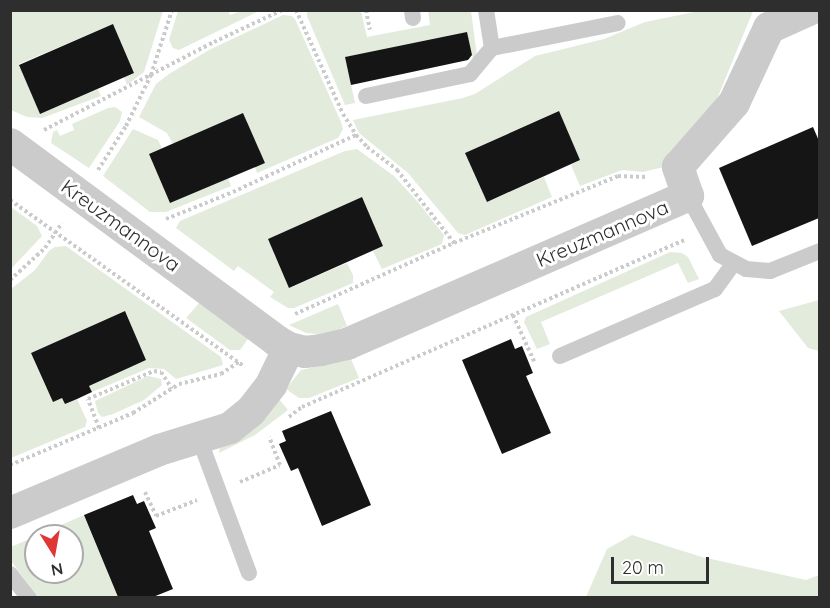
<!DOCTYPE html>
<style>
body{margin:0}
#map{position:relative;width:830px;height:608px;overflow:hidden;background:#fff;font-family:Quicksand,sans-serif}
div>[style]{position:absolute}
.green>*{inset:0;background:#e3ebdc}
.building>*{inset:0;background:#151515}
.path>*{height:4px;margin-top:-2px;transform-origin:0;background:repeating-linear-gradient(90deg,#cbcbcb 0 3px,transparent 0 6px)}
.service>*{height:16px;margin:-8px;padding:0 8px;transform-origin:8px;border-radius:8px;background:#cbcbcb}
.minor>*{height:32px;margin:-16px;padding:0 16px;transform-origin:16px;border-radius:16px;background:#cbcbcb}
span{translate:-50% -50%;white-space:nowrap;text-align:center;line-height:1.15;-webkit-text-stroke:6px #fff;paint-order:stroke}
.street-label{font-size:20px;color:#2e2e2e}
.frame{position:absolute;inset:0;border:12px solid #2e2e2e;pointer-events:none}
.north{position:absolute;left:24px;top:524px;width:60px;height:60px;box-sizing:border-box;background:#fff;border:2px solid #ababab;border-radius:50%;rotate:169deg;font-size:16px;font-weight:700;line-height:24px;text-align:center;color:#2e2e2e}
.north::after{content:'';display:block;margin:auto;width:21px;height:27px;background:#df3735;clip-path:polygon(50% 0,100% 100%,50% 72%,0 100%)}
.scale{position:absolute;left:611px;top:557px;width:98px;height:27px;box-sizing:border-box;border:3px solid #2e2e2e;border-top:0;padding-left:8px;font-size:18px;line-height:21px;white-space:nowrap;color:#2e2e2e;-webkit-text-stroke:4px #fff;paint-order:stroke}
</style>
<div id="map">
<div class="green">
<i style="clip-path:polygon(10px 11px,163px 11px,144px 72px,127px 85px,124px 77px,134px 73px,113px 24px,19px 64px,40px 114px,98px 89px,101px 96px,42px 118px,27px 117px,11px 110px)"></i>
<i style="clip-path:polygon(178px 11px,228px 11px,230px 15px,241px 11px,259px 11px,179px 50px,173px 48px,169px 40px)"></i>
<i style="clip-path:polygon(307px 11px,361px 11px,367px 37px,430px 25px,428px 11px,471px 11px,477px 56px,473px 59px,467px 34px,345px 57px,355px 103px,345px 105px,307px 16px)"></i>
<i style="clip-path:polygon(699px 11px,753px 11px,715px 104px,672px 165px,643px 172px,622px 170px,580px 186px,571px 165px,580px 160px,558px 111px,465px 153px,487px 202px,544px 177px,552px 197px,465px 235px,458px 233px,408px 173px,359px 133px,353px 120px,463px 98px,475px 94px,535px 56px,604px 39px,645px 22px)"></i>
<i style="clip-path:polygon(283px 15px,292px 16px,295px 19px,341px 122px,343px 129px,338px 138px,257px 173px,255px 167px,265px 163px,243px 113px,173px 144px,167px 133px,139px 117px,156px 84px,169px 74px,209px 50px)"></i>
<i style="clip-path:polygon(115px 107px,122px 112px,120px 121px,89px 168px,51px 143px,53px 132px,57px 130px,60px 136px,74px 130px,72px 124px,108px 108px)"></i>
<i style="clip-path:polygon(133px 129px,158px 140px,162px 148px,149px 154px,170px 203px,228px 178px,231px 186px,166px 212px,150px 212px,103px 176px)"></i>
<i style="clip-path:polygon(357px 149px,394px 176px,417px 201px,444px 235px,442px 244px,382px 269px,373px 251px,383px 246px,362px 197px,268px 239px,290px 288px,347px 263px,353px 275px,353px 283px,294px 308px,288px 308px,270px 297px,274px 292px,238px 266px,234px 271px,176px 228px,180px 221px,345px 151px)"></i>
<i style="clip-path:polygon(11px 207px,37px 226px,42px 236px,11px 269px)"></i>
<i style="clip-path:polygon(66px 246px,221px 357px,223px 365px,176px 379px,164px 369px,149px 368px,92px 392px,89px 386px,146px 360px,125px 311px,31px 353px,53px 401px,62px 398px,65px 404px,77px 399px,87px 421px,85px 427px,11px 458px,11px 289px,35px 270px,49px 251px,55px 247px)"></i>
<i style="clip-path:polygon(670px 252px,682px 253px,688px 257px,699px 279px,688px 283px,678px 263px,541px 322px,550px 344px,537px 349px,524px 322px,526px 317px)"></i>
<i style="clip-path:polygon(819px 300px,820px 300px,819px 351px,808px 348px,779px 311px)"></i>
<i style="clip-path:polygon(201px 301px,250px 336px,240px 350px,230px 350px,186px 318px)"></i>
<i style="clip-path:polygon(338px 304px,347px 326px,327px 334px,317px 334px,306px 333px,289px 325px)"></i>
<i style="clip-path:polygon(351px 359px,359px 378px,309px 398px,299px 398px,286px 389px,301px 370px)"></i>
<i style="clip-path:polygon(148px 376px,161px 379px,162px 385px,144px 400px,113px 414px,102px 417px,98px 413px,95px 401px)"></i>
<i style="clip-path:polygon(279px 399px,288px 410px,255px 435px,219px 453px,220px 445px)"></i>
<i style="clip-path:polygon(evenodd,84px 515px,118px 597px,38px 597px,11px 561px,11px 547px,84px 515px,36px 536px,72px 536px,72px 572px,36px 572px,36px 536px)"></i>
<i style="clip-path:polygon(632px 535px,702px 557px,806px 580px,819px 575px,819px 597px,586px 597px,607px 549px)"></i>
</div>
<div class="building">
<i style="clip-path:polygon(113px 24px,134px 73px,40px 114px,19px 65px)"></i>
<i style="clip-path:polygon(467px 32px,472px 55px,468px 60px,351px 85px,345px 57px)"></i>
<i style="clip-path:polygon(559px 111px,580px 160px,487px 202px,465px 153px)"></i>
<i style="clip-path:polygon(243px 113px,265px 163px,170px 203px,149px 154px)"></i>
<i style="clip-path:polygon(813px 127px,819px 141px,819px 218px,752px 246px,719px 168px)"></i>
<i style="clip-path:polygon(362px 197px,383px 246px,289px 288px,268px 239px)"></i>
<i style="clip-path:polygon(125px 311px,146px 360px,89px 386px,92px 392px,77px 399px,65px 404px,62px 398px,53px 402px,31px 353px)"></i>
<i style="clip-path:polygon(511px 339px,515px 349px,522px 346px,533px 373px,526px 376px,551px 433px,502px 454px,462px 360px)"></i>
<i style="clip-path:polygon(331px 411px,371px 505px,322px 526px,298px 468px,291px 471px,279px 444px,286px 441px,282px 431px)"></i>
<i style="clip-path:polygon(133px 495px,137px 504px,144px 501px,156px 528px,149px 531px,173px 589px,153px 597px,118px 597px,84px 515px)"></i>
</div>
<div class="path">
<i style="left:296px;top:10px;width:114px;rotate:65.7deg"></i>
<i style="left:343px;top:114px;width:25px;rotate:58deg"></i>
<i style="left:356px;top:135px;width:16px;rotate:47deg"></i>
<i style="left:367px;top:147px;width:38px;rotate:37deg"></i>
<i style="left:397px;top:170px;width:93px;rotate:52deg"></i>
<i style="left:366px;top:10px;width:20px;rotate:79deg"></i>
<i style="left:44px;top:130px;width:191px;rotate:-27.4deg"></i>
<i style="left:214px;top:42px;width:75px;rotate:-25.2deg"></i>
<i style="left:98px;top:170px;width:52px;rotate:-57.5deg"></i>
<i style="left:126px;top:126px;width:57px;rotate:-63.9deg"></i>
<i style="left:151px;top:75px;width:68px;rotate:-72.1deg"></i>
<i style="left:10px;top:200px;width:288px;rotate:35.4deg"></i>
<i style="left:166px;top:219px;width:72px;rotate:-21.9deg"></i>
<i style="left:233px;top:192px;width:136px;rotate:-24.9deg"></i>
<i style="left:10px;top:280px;width:47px;rotate:-42.4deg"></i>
<i style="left:45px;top:248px;width:30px;rotate:-56deg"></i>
<i style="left:295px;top:314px;width:174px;rotate:-24.1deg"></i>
<i style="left:454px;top:243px;width:177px;rotate:-22.2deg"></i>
<i style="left:618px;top:176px;width:28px;rotate:2deg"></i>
<i style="left:513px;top:315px;width:51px;rotate:65.5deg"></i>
<i style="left:289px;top:417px;width:16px;rotate:-38deg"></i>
<i style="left:302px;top:407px;width:417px;rotate:-23.6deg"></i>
<i style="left:99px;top:428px;width:31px;rotate:-111deg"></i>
<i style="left:88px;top:399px;width:72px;rotate:-23deg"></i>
<i style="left:154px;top:371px;width:7px;rotate:8deg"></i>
<i style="left:161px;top:372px;width:20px;rotate:57deg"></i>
<i style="left:10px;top:465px;width:134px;rotate:-22.9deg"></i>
<i style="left:133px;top:413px;width:54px;rotate:-32.2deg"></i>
<i style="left:179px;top:384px;width:43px;rotate:-13.4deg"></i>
<i style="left:221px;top:374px;width:22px;rotate:-34deg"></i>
<i style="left:240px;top:482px;width:43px;rotate:-23deg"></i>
<i style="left:280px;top:465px;width:30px;rotate:-111deg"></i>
<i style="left:145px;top:492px;width:26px;rotate:65deg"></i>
<i style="left:156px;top:516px;width:44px;rotate:-21.3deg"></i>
</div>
<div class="service">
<i style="left:412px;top:10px;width:8px;rotate:83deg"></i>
<i style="left:492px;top:48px;width:128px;rotate:-11.2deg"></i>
<i style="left:366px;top:96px;width:106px;rotate:-11.9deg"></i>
<i style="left:470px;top:74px;width:34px;rotate:-50deg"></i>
<i style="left:492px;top:48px;width:38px;rotate:-99deg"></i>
<i style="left:688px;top:196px;width:67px;rotate:61.5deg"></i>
<i style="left:720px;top:255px;width:30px;rotate:28deg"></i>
<i style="left:746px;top:269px;width:24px;rotate:5deg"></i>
<i style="left:770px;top:271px;width:54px;rotate:-21.8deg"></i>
<i style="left:560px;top:356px;width:169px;rotate:-23.4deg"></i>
<i style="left:715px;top:289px;width:32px;rotate:-54deg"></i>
<i style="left:199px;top:438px;width:144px;rotate:69.7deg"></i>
<i style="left:10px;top:574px;width:31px;rotate:52deg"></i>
</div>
<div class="minor">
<i style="left:10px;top:144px;width:332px;rotate:36.4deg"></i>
<i style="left:277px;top:341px;width:14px;rotate:30deg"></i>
<i style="left:289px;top:348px;width:16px;rotate:14deg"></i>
<i style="left:305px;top:352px;width:16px;rotate:-7deg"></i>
<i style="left:321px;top:350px;width:27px;rotate:-13deg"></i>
<i style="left:347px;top:344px;width:372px;rotate:-23.5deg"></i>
<i style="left:688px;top:196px;width:31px;rotate:-109deg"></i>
<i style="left:678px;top:167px;width:85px;rotate:-48.8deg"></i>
<i style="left:734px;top:103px;width:83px;rotate:-65deg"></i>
<i style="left:769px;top:28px;width:44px;rotate:-24.2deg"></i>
<i style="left:10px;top:513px;width:162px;rotate:-22.9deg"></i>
<i style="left:159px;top:450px;width:74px;rotate:-17.2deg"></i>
<i style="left:230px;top:428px;width:27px;rotate:-39deg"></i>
<i style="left:251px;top:411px;width:33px;rotate:-52deg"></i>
<i style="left:271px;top:385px;width:41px;rotate:-64.1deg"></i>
</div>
<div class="street-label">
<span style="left:121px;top:225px;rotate:36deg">Kreuzmannova</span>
<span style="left:602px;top:233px;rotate:-23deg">Kreuzmannova</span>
</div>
<div class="frame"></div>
<div class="north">N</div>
<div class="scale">20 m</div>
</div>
